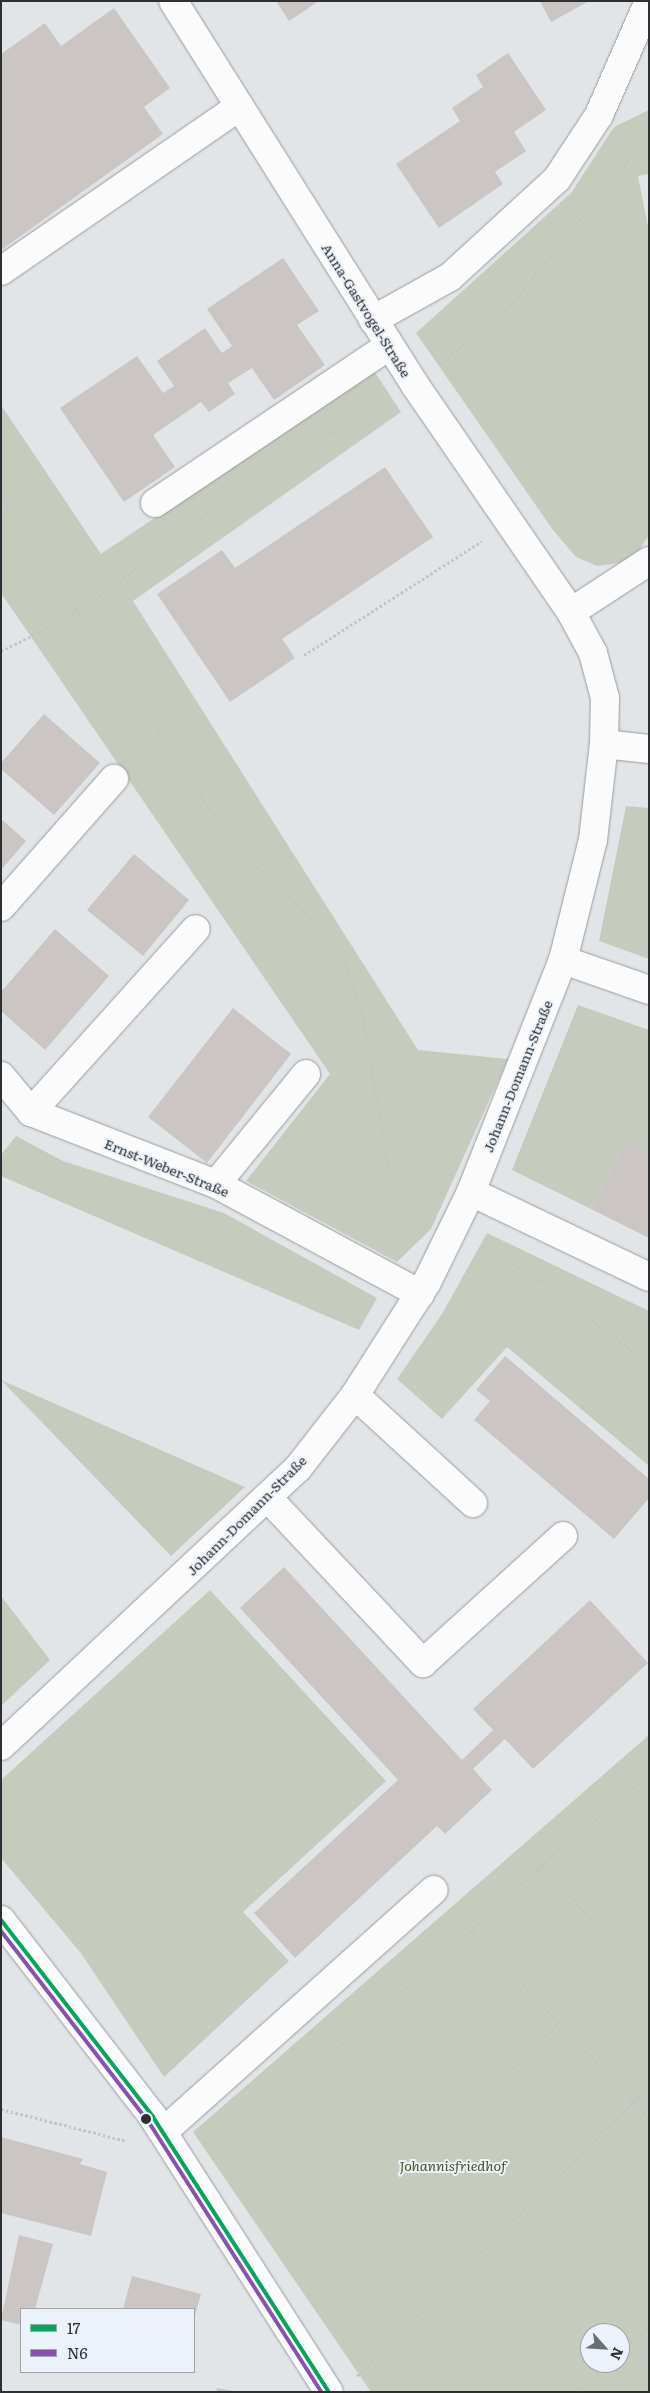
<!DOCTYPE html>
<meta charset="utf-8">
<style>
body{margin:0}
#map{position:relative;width:650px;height:2393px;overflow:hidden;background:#e2e5e8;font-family:Literata,serif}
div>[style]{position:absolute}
.green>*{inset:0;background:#c5ccbd}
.building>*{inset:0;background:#cbc5c4}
.path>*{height:3px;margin-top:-1.5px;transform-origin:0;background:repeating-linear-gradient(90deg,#c3c4c5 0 2.5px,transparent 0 5px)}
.roads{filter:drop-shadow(0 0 1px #999b9e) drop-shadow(0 0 1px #999b9e)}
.minor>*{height:28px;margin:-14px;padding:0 14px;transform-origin:14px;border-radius:14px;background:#fbfbfc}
.bus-1>*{height:4px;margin:-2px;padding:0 2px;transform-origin:2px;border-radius:2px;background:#00a75c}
.bus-2>*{height:4px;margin:-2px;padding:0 2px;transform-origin:2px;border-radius:2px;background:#8951ae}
.dots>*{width:14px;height:14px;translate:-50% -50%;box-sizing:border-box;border:2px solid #ebf2f9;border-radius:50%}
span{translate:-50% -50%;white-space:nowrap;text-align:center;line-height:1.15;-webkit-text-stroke:4px #ebf2f9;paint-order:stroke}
.street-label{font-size:14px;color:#2d2f32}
.park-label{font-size:14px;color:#475620;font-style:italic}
.frame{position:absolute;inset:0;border:2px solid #2d2f32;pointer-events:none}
.legend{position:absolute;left:20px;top:2308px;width:175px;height:65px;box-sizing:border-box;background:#ebf2f9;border:1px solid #9fa4a9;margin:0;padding:6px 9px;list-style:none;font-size:15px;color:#2d2f32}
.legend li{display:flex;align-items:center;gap:10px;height:25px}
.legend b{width:25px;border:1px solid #9fa4a9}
.north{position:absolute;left:580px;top:2323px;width:50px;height:50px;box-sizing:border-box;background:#ebf2f9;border:1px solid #9fa4a9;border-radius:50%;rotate:116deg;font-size:14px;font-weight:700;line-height:20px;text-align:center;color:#2d2f32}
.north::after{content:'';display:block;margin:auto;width:18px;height:22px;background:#6c6f72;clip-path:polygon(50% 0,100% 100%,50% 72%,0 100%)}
</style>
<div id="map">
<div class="green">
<i style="clip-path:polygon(649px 110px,649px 174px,638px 176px,649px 232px,649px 535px,640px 549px,620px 563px,597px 566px,576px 557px,553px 530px,416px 333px,571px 193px,614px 127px)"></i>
<i style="clip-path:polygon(374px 371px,401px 412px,133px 601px,418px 1050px,508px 1059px,431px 1229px,397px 1262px,246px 1181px,330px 1074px,1px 593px,1px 405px,101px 554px)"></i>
<i style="clip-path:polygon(626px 806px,649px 808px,649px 959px,599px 941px)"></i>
<i style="clip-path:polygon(578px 1005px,649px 1030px,649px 1151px,627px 1140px,591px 1209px,512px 1170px)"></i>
<i style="clip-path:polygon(16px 1136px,63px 1161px,224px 1213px,377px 1298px,359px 1330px,1px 1176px,1px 1155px)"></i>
<i style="clip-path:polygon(487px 1233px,649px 1311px,649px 1466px,507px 1347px,442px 1419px,397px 1379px,442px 1314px)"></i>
<i style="clip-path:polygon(1px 1380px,245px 1487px,171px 1556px)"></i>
<i style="clip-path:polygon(210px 1590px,386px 1781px,243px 1912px,289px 1961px,164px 2077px,80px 1952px,1px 1858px,1px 1780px)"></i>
<i style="clip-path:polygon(1px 1596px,50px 1660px,1px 1706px)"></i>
<i style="clip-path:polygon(evenodd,649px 1735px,649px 2392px,371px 2392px,193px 2132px,649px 1735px,590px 2333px,620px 2333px,620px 2363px,590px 2363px,590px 2333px)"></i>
</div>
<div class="building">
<i style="clip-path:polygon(276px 1px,319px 1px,289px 21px)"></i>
<i style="clip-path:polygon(540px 1px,589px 1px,551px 22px)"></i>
<i style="clip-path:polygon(114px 8px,170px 88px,144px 107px,163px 134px,1px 250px,1px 54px,45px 23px,61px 46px)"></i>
<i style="clip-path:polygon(508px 53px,546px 110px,514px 132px,526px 151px,495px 172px,503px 184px,439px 228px,396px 164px,460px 121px,452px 108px,483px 87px,476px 75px)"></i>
<i style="clip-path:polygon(283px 258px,319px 311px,297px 325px,325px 365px,274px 400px,252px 368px,228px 383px,235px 394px,209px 412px,201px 402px,153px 435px,175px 467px,124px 502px,60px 408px,137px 356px,163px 393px,174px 386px,157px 361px,205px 328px,222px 353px,232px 346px,207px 309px)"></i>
<i style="clip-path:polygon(385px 467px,433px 537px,282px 639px,295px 658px,230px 702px,157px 594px,222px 550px,235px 568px)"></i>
<i style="clip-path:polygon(44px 714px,100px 763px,54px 815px,1px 769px,1px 763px)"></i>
<i style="clip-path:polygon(1px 819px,26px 841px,1px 870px)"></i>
<i style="clip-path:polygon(134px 854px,189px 900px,143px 956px,87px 910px)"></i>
<i style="clip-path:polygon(55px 929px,109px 976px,45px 1050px,1px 1011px,1px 992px)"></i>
<i style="clip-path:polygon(233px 1008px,291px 1054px,207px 1163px,148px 1117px)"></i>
<i style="clip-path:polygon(627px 1140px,649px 1151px,649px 1238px,591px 1209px)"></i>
<i style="clip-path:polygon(505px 1356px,649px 1479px,649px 1498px,614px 1539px,474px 1420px,490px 1401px,476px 1390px)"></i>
<i style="clip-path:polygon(284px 1567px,462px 1760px,493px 1730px,473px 1709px,590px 1600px,648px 1663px,533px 1769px,505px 1739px,473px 1769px,492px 1790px,445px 1834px,437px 1826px,295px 1958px,254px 1913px,398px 1780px,240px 1608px)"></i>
<i style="clip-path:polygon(1px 2137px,83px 2159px,80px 2164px,107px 2172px,91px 2236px,1px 2213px)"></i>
<i style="clip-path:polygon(19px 2235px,53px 2244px,35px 2309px,21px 2309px,21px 2325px,1px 2320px)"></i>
<i style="clip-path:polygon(132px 2276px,201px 2294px,194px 2319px,194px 2309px,123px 2309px)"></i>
<i style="clip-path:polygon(217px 2388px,233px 2391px,232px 2392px,216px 2392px)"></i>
</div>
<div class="path">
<i style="left:440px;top:364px;width:91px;rotate:-39.6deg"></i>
<i style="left:510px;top:306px;width:202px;rotate:-51deg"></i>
<i style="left:637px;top:149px;width:14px;rotate:-30deg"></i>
<i style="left:293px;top:453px;width:106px;rotate:-28.3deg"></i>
<i style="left:1px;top:496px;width:422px;rotate:56.3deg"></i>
<i style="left:235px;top:847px;width:113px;rotate:42.9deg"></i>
<i style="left:318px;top:924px;width:49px;rotate:55deg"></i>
<i style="left:346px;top:964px;width:46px;rotate:71.2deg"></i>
<i style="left:361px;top:1008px;width:170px;rotate:80.2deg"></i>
<i style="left:390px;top:1176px;width:51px;rotate:48.2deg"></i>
<i style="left:1px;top:651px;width:88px;rotate:-26.3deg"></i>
<i style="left:80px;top:612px;width:182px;rotate:-37.9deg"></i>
<i style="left:304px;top:655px;width:211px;rotate:-32.6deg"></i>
<i style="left:482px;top:1247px;width:67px;rotate:29.6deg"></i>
<i style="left:540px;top:1280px;width:138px;rotate:37.6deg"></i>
<i style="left:541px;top:1865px;width:141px;rotate:-40.1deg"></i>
<i style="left:649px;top:1982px;width:159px;rotate:-132.7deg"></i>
<i style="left:541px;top:1865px;width:95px;rotate:136.7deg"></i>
<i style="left:472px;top:1930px;width:258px;rotate:46.7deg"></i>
<i style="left:337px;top:2048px;width:179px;rotate:-41.2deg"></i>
<i style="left:487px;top:2092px;width:101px;rotate:-43.8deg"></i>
<i style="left:1px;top:2109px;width:130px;rotate:14.3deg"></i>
<i style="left:620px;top:2353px;width:40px;rotate:-43deg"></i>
<i style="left:357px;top:2376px;width:412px;rotate:-44.8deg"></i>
<i style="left:579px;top:2392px;width:42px;rotate:-43.1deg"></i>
</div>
<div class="roads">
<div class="minor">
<i style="left:1px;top:271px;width:289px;rotate:-34.6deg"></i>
<i style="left:373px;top:320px;width:88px;rotate:-29.2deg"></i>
<i style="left:450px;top:277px;width:145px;rotate:-42.5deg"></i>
<i style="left:557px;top:179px;width:77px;rotate:-56.7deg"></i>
<i style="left:599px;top:115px;width:124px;rotate:-66.3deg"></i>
<i style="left:155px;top:503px;width:282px;rotate:-33.9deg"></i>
<i style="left:571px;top:612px;width:93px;rotate:-33.2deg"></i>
<i style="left:604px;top:744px;width:45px;rotate:6.3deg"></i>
<i style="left:1px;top:907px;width:171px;rotate:-48.6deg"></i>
<i style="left:563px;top:960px;width:91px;rotate:19.2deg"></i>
<i style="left:1px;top:1076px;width:47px;rotate:50.2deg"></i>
<i style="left:31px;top:1112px;width:199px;rotate:21.3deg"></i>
<i style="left:216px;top:1184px;width:232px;rotate:28.3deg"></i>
<i style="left:31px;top:1112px;width:246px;rotate:-48deg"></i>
<i style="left:216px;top:1184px;width:142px;rotate:-50.7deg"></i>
<i style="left:471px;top:1192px;width:197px;rotate:25.5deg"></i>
<i style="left:355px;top:1395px;width:160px;rotate:42.5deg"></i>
<i style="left:267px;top:1497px;width:228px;rotate:46.8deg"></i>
<i style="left:423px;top:1663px;width:189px;rotate:-42.2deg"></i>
<i style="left:1px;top:1746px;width:407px;rotate:-43.1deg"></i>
<i style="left:298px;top:1468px;width:93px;rotate:-52deg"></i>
<i style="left:355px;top:1395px;width:134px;rotate:-57.5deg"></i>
<i style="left:427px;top:1282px;width:100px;rotate:-63.9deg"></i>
<i style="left:471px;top:1192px;width:250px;rotate:-68.4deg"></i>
<i style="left:563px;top:960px;width:124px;rotate:-76deg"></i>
<i style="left:593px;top:840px;width:97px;rotate:-83.5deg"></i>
<i style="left:604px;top:744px;width:46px;rotate:-88.8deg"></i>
<i style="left:605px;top:698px;width:47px;rotate:-104.9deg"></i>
<i style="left:593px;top:653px;width:47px;rotate:-118.2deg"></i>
<i style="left:571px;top:612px;width:275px;rotate:-124.5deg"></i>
<i style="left:415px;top:385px;width:454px;rotate:-122.2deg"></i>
<i style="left:1px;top:1920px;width:249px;rotate:52.3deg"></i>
<i style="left:153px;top:2117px;width:326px;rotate:57.4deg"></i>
<i style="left:163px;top:2132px;width:363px;rotate:-41.8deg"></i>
</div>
</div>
<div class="bus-1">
<i style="left:1px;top:1920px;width:249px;rotate:52.3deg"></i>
<i style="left:153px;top:2117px;width:326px;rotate:57.4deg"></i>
</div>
<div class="bus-2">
<i style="left:1px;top:1931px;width:240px;rotate:52.3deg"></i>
<i style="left:148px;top:2121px;width:322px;rotate:57.4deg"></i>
</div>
<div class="dots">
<i style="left:146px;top:2119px;background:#2d2f32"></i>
</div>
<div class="street-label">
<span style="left:367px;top:310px;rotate:58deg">Anna-Gastvogel-Straße</span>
<span style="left:517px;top:1076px;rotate:-68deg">Johann-Domann-Straße</span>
<span style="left:167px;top:1167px;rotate:22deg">Ernst-Weber-Straße</span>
<span style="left:246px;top:1515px;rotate:-45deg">Johann-Domann-Straße</span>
</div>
<div class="park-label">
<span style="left:453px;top:2165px">Johannisfriedhof</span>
</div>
<div class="frame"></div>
<ul class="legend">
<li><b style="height:6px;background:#00a75c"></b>17</li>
<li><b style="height:6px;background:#8951ae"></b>N6</li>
</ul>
<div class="north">N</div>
</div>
